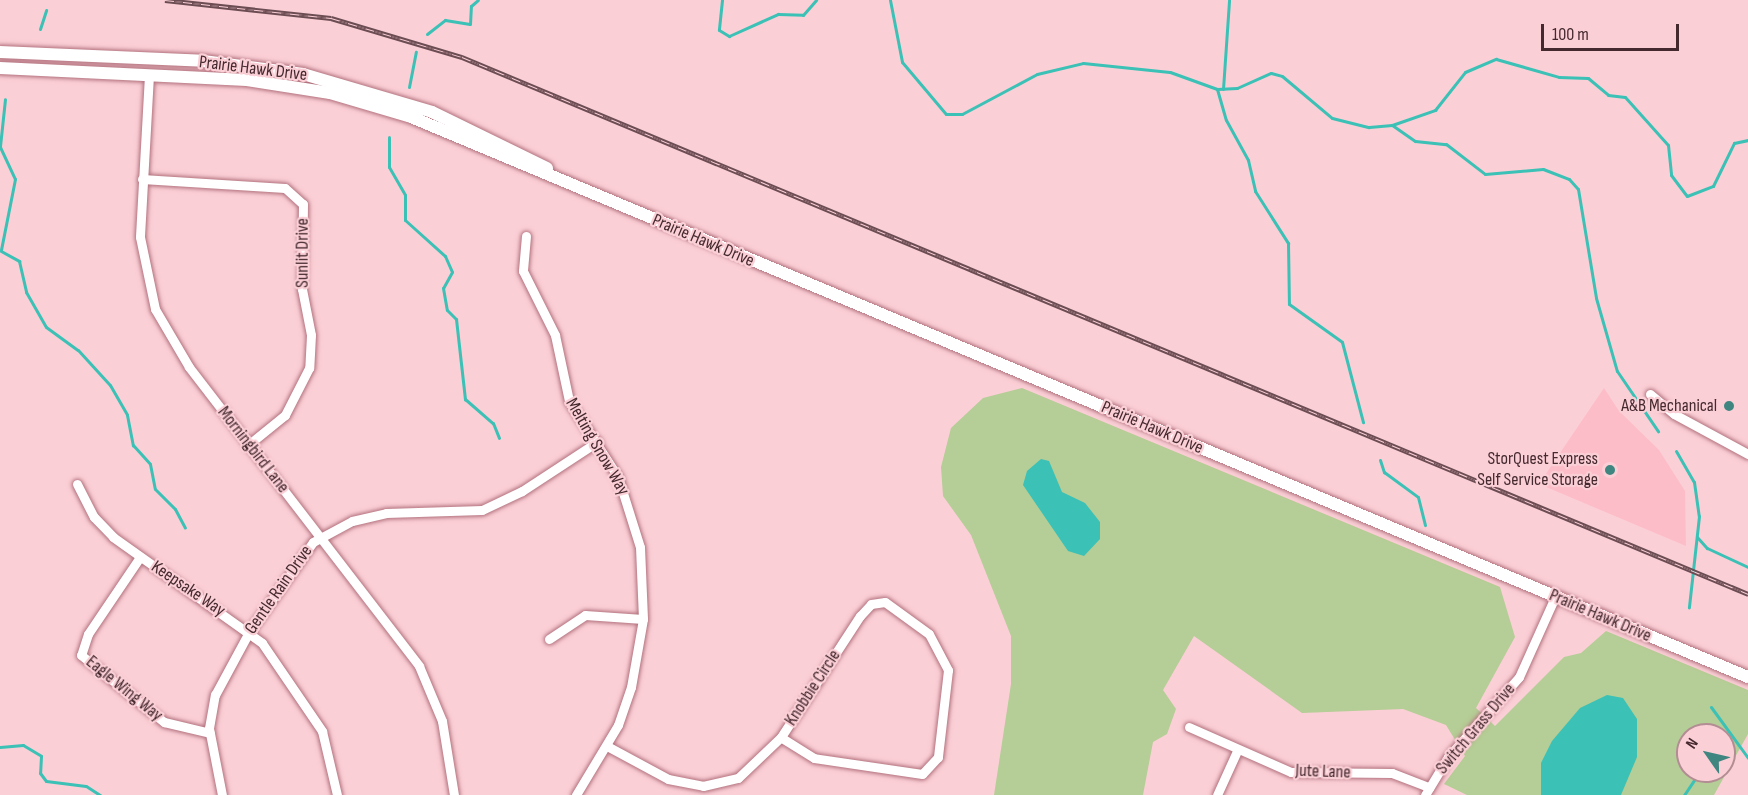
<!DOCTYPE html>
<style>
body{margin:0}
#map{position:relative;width:1748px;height:795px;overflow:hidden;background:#fbcfd6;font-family:"Sofia Sans Condensed",sans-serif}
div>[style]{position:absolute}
.built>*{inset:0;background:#fdbdc8}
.green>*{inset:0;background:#b5cd96}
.water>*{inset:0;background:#3bc1b6}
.stream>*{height:3px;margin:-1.5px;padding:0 1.5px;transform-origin:1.5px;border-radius:1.5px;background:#3bc1b6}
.roads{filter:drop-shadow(0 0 2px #b2717d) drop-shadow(0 0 2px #b2717d)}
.minor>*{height:9px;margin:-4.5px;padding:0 4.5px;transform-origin:4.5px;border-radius:4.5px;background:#fff}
.tertiary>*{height:12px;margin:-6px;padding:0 6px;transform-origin:6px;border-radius:6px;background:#fff}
.rail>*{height:5px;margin-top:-2.5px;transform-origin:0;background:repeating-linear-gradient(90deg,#fbcfd6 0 9px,#6c4d53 0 18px);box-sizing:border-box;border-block:2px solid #6c4d53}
.dots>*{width:16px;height:16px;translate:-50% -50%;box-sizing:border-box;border:3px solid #fbcfd6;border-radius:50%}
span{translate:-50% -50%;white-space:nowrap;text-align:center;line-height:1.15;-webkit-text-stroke:4.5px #fbcfd6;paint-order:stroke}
.street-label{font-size:18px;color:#44292e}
.poi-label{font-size:18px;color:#44292e}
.right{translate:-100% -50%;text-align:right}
.north{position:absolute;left:1676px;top:723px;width:60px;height:60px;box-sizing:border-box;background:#fbcfd6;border:2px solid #b28d93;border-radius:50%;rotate:304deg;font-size:16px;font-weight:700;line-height:24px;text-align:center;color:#44292e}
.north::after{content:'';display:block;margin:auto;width:21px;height:27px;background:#408680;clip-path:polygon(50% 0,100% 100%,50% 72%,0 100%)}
.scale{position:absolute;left:1541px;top:24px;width:138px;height:27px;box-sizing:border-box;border:3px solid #44292e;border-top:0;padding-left:8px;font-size:18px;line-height:21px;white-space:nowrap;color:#44292e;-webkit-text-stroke:4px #fbcfd6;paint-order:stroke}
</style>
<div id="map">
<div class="built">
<i style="clip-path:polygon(1604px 388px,1619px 411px,1659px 450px,1685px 491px,1686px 546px,1539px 484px)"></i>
</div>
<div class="green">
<i style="clip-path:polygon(evenodd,1022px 388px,1500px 587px,1515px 637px,1476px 708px,1495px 726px,1564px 657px,1581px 653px,1606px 631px,1748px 690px,1748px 734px,1714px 795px,1467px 795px,1444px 784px,1465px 756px,1446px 725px,1403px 709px,1302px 713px,1194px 636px,1163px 690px,1176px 709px,1167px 734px,1153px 742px,1143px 795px,994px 795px,1011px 684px,1011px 636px,971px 535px,943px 496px,941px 467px,951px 428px,983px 398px,1022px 388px,1688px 735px,1724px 735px,1724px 771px,1688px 771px,1688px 735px)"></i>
</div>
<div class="water">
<i style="clip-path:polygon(1041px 459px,1049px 461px,1062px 492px,1085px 503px,1100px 522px,1100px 539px,1084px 556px,1068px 551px,1023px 485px,1027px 471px)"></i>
<i style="clip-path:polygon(1607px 695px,1623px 698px,1637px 719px,1637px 757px,1621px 795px,1541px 795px,1541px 763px,1552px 741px,1580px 708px)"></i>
</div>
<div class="stream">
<i style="left:722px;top:0;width:30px;rotate:96deg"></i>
<i style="left:719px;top:30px;width:12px;rotate:31deg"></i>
<i style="left:729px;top:36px;width:54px;rotate:-24.2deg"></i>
<i style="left:778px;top:14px;width:25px;rotate:2deg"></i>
<i style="left:803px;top:15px;width:20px;rotate:-49deg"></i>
<i style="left:890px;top:0;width:63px;rotate:79deg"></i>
<i style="left:902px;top:62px;width:68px;rotate:49.8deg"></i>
<i style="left:946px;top:114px;width:16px"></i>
<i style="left:962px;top:114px;width:85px;rotate:-28.1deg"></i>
<i style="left:1037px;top:74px;width:47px;rotate:-13.4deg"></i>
<i style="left:1083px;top:63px;width:87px;rotate:5.9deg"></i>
<i style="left:1170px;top:72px;width:50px;rotate:19.9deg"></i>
<i style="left:1217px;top:89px;width:20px;rotate:-3deg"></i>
<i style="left:1237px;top:88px;width:37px;rotate:-24deg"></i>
<i style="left:1271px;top:73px;width:11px;rotate:15deg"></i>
<i style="left:1282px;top:76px;width:65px;rotate:40deg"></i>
<i style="left:1332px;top:118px;width:38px;rotate:14deg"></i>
<i style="left:1369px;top:127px;width:23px;rotate:-5deg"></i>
<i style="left:1392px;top:125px;width:46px;rotate:-19.2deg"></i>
<i style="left:1435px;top:110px;width:48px;rotate:-51.7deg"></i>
<i style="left:1465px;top:72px;width:34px;rotate:-23deg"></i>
<i style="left:1496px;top:59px;width:66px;rotate:15.9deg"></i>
<i style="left:1559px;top:77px;width:29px;rotate:2deg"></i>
<i style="left:1588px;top:78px;width:26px;rotate:40deg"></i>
<i style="left:1608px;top:95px;width:17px;rotate:7deg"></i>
<i style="left:1625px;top:97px;width:64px;rotate:48.1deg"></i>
<i style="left:1668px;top:145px;width:30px;rotate:84deg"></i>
<i style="left:1671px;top:175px;width:26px;rotate:53deg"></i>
<i style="left:1687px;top:196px;width:28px;rotate:-21deg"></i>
<i style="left:1713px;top:186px;width:48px;rotate:-64deg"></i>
<i style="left:1734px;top:143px;width:14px;rotate:-12deg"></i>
<i style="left:40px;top:29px;width:20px;rotate:-72deg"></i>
<i style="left:427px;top:34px;width:23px;rotate:-38deg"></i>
<i style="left:445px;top:20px;width:25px;rotate:9deg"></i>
<i style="left:470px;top:24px;width:18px;rotate:-87deg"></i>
<i style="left:471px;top:6px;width:9px;rotate:-41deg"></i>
<i style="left:409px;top:87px;width:36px;rotate:-79deg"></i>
<i style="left:1217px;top:89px;width:32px;rotate:74deg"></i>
<i style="left:1226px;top:120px;width:46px;rotate:61.2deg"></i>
<i style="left:1248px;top:160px;width:32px;rotate:77deg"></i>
<i style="left:1255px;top:191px;width:62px;rotate:57.6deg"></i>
<i style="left:1288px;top:243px;width:61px;rotate:89.1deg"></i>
<i style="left:1289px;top:304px;width:65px;rotate:35.6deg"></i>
<i style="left:1342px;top:342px;width:83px;rotate:75.3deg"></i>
<i style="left:1223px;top:89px;width:89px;rotate:-86.1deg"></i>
<i style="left:1392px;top:125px;width:28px;rotate:35deg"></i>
<i style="left:1415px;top:141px;width:31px;rotate:6deg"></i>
<i style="left:1446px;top:144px;width:49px;rotate:37.6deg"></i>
<i style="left:1485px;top:174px;width:58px;rotate:-4.9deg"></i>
<i style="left:1543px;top:169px;width:28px;rotate:21deg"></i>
<i style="left:1569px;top:179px;width:13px;rotate:48deg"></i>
<i style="left:1578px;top:189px;width:110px;rotate:80.6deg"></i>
<i style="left:1596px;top:298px;width:76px;rotate:74deg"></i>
<i style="left:1617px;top:371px;width:73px;rotate:55.7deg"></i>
<i style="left:389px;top:137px;width:30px;rotate:90deg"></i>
<i style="left:389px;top:167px;width:32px;rotate:60deg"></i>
<i style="left:405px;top:195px;width:25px;rotate:90deg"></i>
<i style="left:405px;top:220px;width:54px;rotate:42deg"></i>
<i style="left:445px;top:256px;width:17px;rotate:66deg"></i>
<i style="left:452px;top:272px;width:18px;rotate:119deg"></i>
<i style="left:443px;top:288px;width:22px;rotate:80deg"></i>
<i style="left:447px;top:310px;width:13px;rotate:45deg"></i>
<i style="left:456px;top:319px;width:81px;rotate:83.6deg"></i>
<i style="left:465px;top:399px;width:37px;rotate:41deg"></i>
<i style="left:493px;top:423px;width:16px;rotate:68deg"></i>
<i style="left:0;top:146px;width:47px;rotate:-83.9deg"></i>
<i style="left:0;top:147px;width:35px;rotate:65deg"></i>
<i style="left:15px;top:179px;width:72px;rotate:101.2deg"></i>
<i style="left:1px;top:251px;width:21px;rotate:29deg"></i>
<i style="left:19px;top:261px;width:32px;rotate:77deg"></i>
<i style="left:26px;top:292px;width:40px;rotate:60.3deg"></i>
<i style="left:46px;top:327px;width:39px;rotate:36deg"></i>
<i style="left:78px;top:350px;width:47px;rotate:47.6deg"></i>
<i style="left:110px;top:385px;width:34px;rotate:60deg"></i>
<i style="left:127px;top:415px;width:31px;rotate:79deg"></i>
<i style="left:133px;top:445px;width:25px;rotate:48deg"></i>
<i style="left:150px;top:464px;width:25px;rotate:79deg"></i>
<i style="left:155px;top:489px;width:28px;rotate:45deg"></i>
<i style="left:175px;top:509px;width:21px;rotate:62deg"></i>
<i style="left:1676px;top:451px;width:36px;rotate:60deg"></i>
<i style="left:1694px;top:482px;width:34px;rotate:82deg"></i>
<i style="left:1699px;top:516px;width:92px;rotate:96.3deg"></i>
<i style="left:1380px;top:460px;width:13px;rotate:72deg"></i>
<i style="left:1384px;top:472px;width:42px;rotate:36.3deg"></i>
<i style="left:1418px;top:497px;width:29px;rotate:76deg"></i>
<i style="left:1697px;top:537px;width:15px;rotate:48deg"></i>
<i style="left:1707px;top:548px;width:45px;rotate:24.9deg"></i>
<i style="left:1711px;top:707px;width:63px;rotate:54deg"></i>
<i style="left:0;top:747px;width:23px;rotate:-5deg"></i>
<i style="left:23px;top:745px;width:21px;rotate:31deg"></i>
<i style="left:41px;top:756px;width:17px;rotate:93deg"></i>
<i style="left:40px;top:773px;width:10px;rotate:53deg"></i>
<i style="left:46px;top:781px;width:40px;rotate:7.1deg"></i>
<i style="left:86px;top:786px;width:17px;rotate:33deg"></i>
<i style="left:1684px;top:795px;width:29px;rotate:-56deg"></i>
</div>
<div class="roads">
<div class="minor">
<i style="left:149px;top:75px;width:162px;rotate:93.2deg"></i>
<i style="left:140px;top:237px;width:74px;rotate:78.2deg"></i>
<i style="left:155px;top:309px;width:67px;rotate:59.6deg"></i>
<i style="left:189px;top:367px;width:377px;rotate:52.4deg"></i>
<i style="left:419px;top:666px;width:60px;rotate:67.3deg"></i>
<i style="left:442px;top:721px;width:75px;rotate:80.8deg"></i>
<i style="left:142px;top:179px;width:143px;rotate:3.6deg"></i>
<i style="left:285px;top:188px;width:24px;rotate:42deg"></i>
<i style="left:303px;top:204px;width:85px;rotate:90.7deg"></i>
<i style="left:302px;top:289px;width:47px;rotate:78.9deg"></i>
<i style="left:311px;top:335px;width:33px;rotate:93deg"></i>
<i style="left:309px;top:368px;width:53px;rotate:117.1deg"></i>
<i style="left:285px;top:415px;width:48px;rotate:141deg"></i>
<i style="left:526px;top:236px;width:35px;rotate:95deg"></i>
<i style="left:523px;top:271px;width:72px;rotate:63.4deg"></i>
<i style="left:555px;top:335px;width:67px;rotate:78deg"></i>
<i style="left:569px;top:401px;width:90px;rotate:57.2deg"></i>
<i style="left:618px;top:477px;width:73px;rotate:72.6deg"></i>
<i style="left:640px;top:547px;width:72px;rotate:87.6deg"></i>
<i style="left:643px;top:619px;width:69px;rotate:100deg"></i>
<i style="left:631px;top:687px;width:40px;rotate:108.9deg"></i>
<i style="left:618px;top:725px;width:82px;rotate:121deg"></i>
<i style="left:1650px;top:394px;width:31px;rotate:40deg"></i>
<i style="left:1674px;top:414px;width:84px;rotate:28.4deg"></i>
<i style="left:77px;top:484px;width:37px;rotate:63deg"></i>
<i style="left:94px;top:517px;width:28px;rotate:46deg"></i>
<i style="left:113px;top:537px;width:183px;rotate:35.4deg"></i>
<i style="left:262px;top:643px;width:107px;rotate:55.7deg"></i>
<i style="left:322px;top:731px;width:66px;rotate:76.8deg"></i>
<i style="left:140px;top:557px;width:93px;rotate:124deg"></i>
<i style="left:88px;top:634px;width:22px;rotate:108deg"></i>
<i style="left:81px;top:655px;width:107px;rotate:38.9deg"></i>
<i style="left:164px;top:722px;width:47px;rotate:13.4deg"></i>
<i style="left:885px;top:602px;width:54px;rotate:36deg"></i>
<i style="left:929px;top:634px;width:41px;rotate:62.2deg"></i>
<i style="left:948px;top:670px;width:88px;rotate:96.6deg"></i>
<i style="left:938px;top:757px;width:23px;rotate:133deg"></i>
<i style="left:922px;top:774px;width:109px;rotate:-171.6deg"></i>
<i style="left:814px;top:758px;width:39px;rotate:-148deg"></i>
<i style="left:781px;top:737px;width:145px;rotate:-56.9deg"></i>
<i style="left:860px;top:616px;width:16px;rotate:-47deg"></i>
<i style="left:871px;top:604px;width:14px;rotate:-8deg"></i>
<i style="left:549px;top:639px;width:43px;rotate:-33.7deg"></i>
<i style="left:585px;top:615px;width:58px;rotate:3.9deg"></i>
<i style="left:1189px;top:727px;width:111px;rotate:23.8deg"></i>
<i style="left:1291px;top:772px;width:101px;rotate:0.6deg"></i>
<i style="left:1392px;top:773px;width:40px;rotate:21deg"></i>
<i style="left:607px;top:746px;width:69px;rotate:28.4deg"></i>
<i style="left:668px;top:779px;width:36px;rotate:11deg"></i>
<i style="left:703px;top:786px;width:36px;rotate:-13deg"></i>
<i style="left:738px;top:778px;width:59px;rotate:-43.6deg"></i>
<i style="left:222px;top:795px;width:68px;rotate:-101deg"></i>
<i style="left:209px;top:728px;width:34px;rotate:-80deg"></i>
<i style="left:215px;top:695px;width:72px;rotate:-61.6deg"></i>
<i style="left:249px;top:632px;width:110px;rotate:-54.6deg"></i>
<i style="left:313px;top:542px;width:44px;rotate:-28.3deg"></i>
<i style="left:352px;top:521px;width:35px;rotate:-13deg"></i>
<i style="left:386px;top:513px;width:96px;rotate:-1.8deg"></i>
<i style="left:482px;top:510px;width:44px;rotate:-25.4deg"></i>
<i style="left:522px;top:491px;width:90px;rotate:-33.2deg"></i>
<i style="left:1217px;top:795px;width:48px;rotate:-65.6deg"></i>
<i style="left:1425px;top:795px;width:44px;rotate:-58.8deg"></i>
<i style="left:1448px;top:757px;width:107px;rotate:-48.4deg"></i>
<i style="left:1519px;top:677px;width:88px;rotate:-65.8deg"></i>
</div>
<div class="tertiary">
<i style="left:0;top:52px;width:203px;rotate:2.5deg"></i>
<i style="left:203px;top:61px;width:101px;rotate:7.4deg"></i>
<i style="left:303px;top:74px;width:134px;rotate:16.4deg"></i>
<i style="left:432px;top:112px;width:128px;rotate:26deg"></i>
<i style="left:0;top:68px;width:247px;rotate:2.8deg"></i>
<i style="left:247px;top:80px;width:84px;rotate:8.9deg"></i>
<i style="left:330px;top:93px;width:84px;rotate:16.5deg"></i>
<i style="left:411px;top:117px;width:1450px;rotate:22.73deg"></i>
</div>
</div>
<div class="rail">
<i style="left:165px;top:0;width:167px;rotate:6.2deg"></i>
<i style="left:331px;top:18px;width:137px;rotate:16.6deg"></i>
<i style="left:462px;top:57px;width:1394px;rotate:22.66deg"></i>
</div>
<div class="dots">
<i style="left:1729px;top:406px;background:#408680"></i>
<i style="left:1610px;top:470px;background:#408680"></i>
</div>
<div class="street-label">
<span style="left:253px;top:69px;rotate:7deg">Prairie Hawk Drive</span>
<span style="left:703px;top:241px;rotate:23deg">Prairie Hawk Drive</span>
<span style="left:303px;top:253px;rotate:-90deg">Sunlit Drive</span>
<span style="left:1152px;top:428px;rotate:23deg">Prairie Hawk Drive</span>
<span style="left:597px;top:447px;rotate:60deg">Melting Snow Way</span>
<span style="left:253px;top:450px;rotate:52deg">Morningbird Lane</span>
<span style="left:188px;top:589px;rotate:34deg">Keepsake Way</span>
<span style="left:279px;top:590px;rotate:-55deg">Gentle Rain Drive</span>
<span style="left:1600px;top:616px;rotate:23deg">Prairie Hawk Drive</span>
<span style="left:813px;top:688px;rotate:-57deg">Knobbie Circle</span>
<span style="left:124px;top:689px;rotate:39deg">Eagle Wing Way</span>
<span style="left:1476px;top:729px;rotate:-50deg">Switch Grass Drive</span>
<span style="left:1323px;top:772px;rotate:2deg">Jute Lane</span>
</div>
<div class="poi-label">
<span class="right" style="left:1717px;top:406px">A&amp;B Mechanical</span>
<span class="right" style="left:1598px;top:470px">StorQuest Express<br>Self Service Storage</span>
</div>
<div class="north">N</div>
<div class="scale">100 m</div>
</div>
